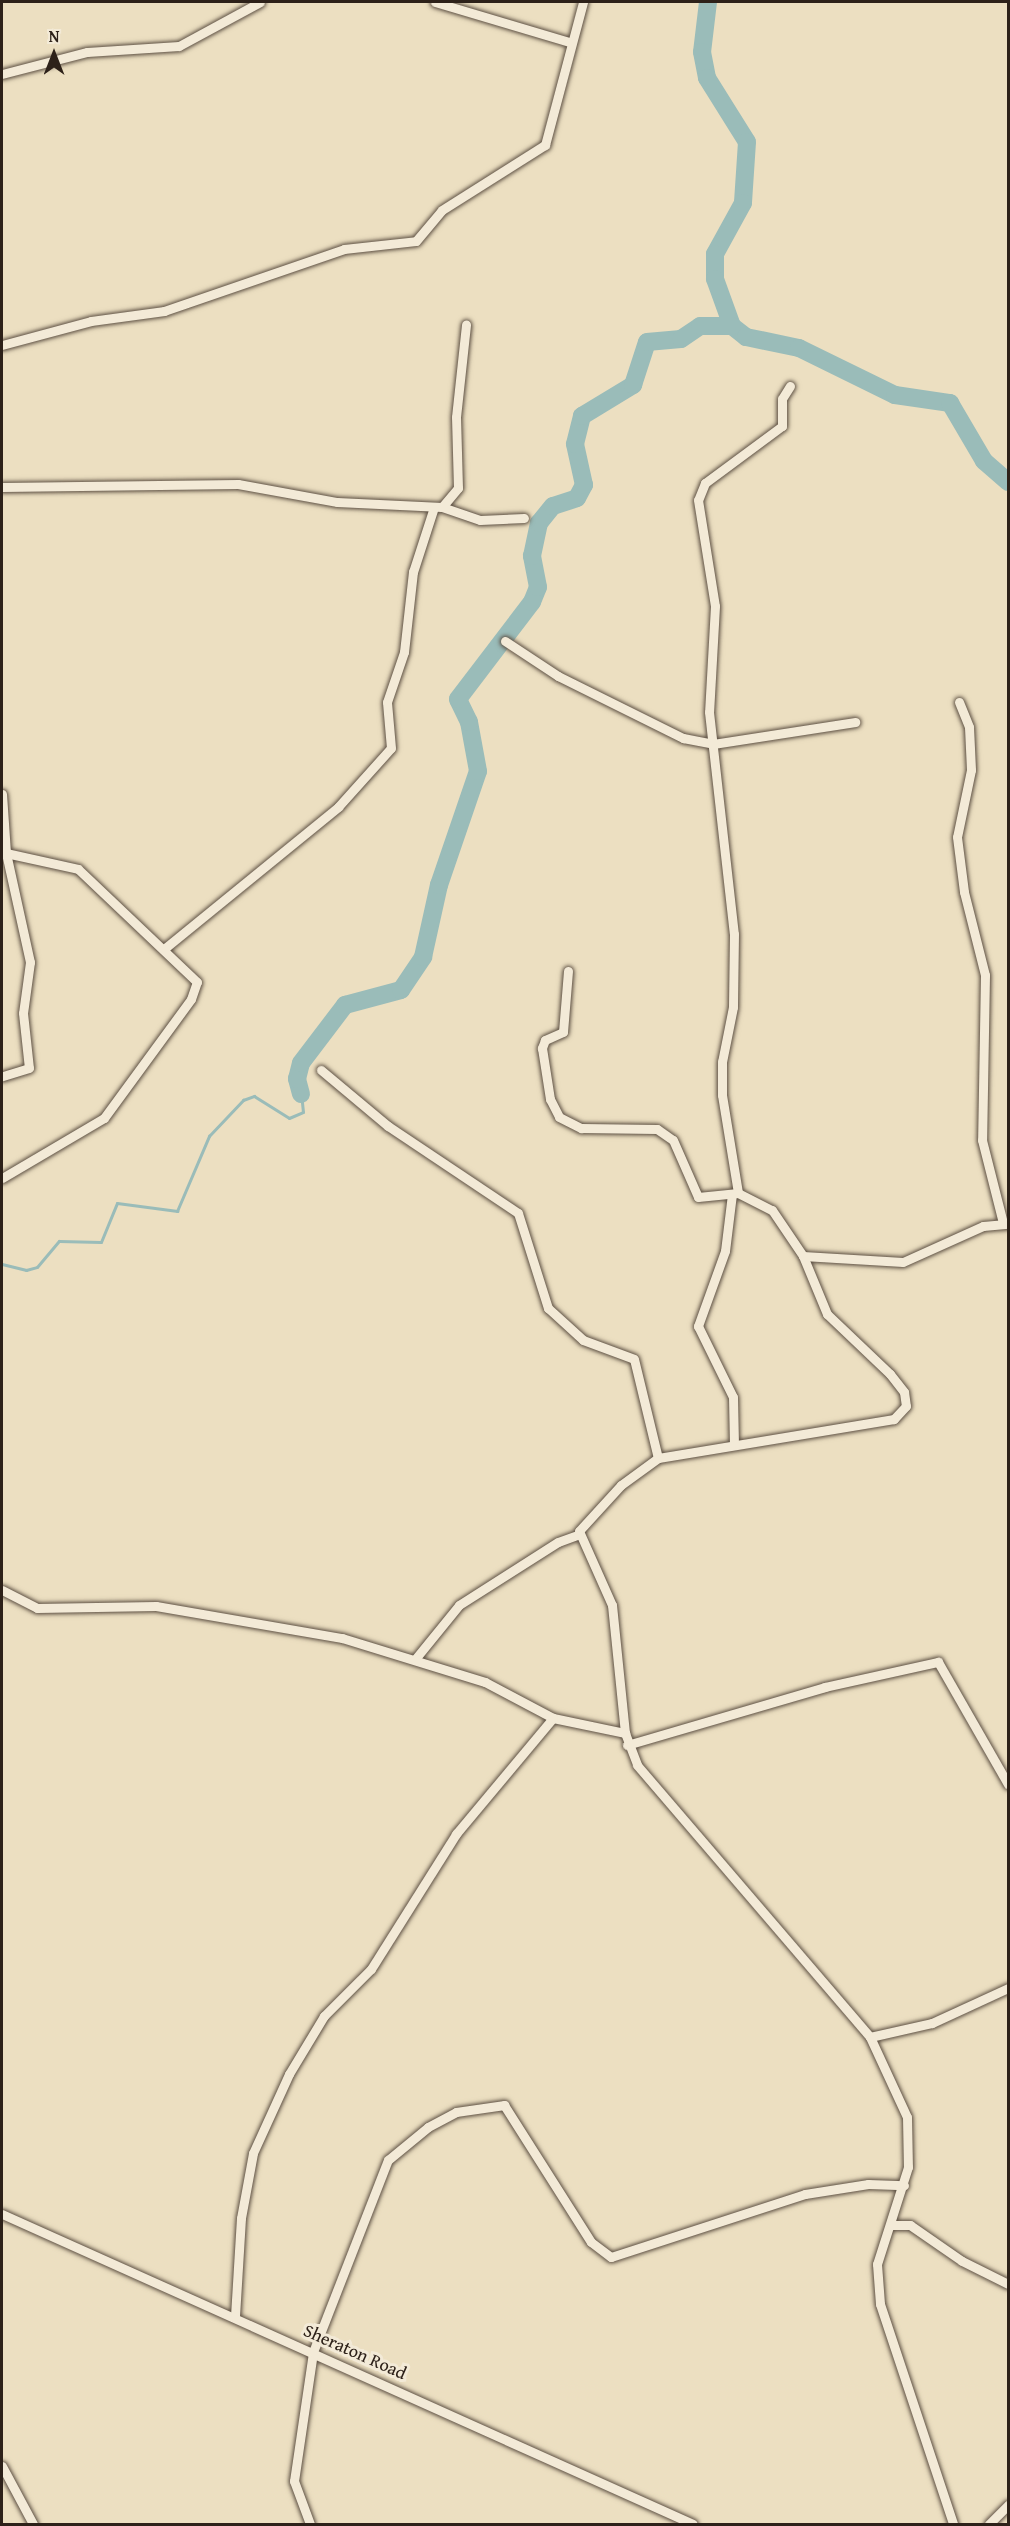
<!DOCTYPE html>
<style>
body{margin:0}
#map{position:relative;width:1010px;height:2526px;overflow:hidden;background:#ecdfc1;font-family:"Gentium Book Plus",serif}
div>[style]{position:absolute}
.stream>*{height:3px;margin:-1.5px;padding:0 1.5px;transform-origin:1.5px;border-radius:1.5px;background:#9abcb9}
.river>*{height:18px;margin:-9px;padding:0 9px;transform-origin:9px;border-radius:9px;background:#9abcb9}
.roads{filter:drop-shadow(0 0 2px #5d5043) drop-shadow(0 0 2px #5d5043)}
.street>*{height:9px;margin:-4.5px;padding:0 4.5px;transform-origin:4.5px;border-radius:4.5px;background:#f3ead7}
span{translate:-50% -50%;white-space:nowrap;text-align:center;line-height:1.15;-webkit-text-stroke:6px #f3ead7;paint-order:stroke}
.street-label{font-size:18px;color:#2d2119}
.frame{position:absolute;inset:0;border:3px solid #2d2119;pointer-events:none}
.north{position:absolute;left:24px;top:24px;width:60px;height:60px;-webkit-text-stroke:4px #f3ead7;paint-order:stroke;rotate:0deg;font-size:16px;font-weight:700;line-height:24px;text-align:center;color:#2d2119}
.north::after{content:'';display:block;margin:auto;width:21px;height:27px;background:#2d2119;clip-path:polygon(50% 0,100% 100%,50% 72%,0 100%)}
</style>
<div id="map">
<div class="stream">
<i style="left:2px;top:1264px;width:25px;rotate:14deg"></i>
<i style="left:26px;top:1270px;width:11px;rotate:-15deg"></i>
<i style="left:37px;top:1267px;width:34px;rotate:-50deg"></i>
<i style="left:59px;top:1241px;width:42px;rotate:1.4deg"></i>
<i style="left:101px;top:1242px;width:42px;rotate:-67.7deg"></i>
<i style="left:117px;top:1203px;width:61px;rotate:7.6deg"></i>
<i style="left:177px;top:1211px;width:82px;rotate:-66.9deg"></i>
<i style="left:209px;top:1136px;width:50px;rotate:-46.6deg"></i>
<i style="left:243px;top:1100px;width:12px;rotate:-20deg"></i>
<i style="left:254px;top:1096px;width:41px;rotate:32.2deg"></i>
<i style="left:289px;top:1118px;width:15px;rotate:-23deg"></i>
<i style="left:303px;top:1112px;width:18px;rotate:-96deg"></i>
</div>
<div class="river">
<i style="left:708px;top:2px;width:50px;rotate:96.8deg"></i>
<i style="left:702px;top:52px;width:26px;rotate:79deg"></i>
<i style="left:707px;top:78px;width:75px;rotate:58deg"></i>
<i style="left:747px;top:142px;width:61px;rotate:93.8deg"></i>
<i style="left:743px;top:203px;width:58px;rotate:118.8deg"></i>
<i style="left:715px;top:254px;width:25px;rotate:90deg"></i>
<i style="left:715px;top:279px;width:50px;rotate:70.1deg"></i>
<i style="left:732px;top:326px;width:18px;rotate:38deg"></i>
<i style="left:746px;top:337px;width:54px;rotate:11.7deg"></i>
<i style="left:799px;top:348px;width:107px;rotate:26.1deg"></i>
<i style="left:895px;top:395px;width:56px;rotate:8.3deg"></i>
<i style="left:950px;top:403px;width:67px;rotate:59.6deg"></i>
<i style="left:984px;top:461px;width:32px;rotate:41deg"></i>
<i style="left:301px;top:1094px;width:16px;rotate:-105deg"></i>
<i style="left:297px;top:1079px;width:16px;rotate:-76deg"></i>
<i style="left:301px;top:1063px;width:73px;rotate:-52.8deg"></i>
<i style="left:345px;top:1005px;width:58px;rotate:-15deg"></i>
<i style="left:401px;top:990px;width:40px;rotate:-56deg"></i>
<i style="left:423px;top:957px;width:74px;rotate:-77.5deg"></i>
<i style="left:439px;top:885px;width:120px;rotate:-71.1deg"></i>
<i style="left:478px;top:771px;width:50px;rotate:-100.4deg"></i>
<i style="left:469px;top:722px;width:25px;rotate:-116deg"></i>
<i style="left:458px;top:699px;width:122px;rotate:-52.7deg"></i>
<i style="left:532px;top:602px;width:16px;rotate:-68deg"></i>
<i style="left:538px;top:587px;width:32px;rotate:-101deg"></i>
<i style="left:532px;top:556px;width:34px;rotate:-78deg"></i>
<i style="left:539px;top:523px;width:22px;rotate:-51deg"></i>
<i style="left:553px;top:506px;width:25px;rotate:-18deg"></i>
<i style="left:577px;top:498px;width:15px;rotate:-62deg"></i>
<i style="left:584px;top:485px;width:42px;rotate:-102.4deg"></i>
<i style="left:575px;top:444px;width:29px;rotate:-76deg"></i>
<i style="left:582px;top:416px;width:60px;rotate:-31.3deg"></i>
<i style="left:633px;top:385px;width:45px;rotate:-72deg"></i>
<i style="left:647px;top:342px;width:34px;rotate:-5deg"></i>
<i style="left:681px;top:339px;width:23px;rotate:-34deg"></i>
<i style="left:700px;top:326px;width:32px"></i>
</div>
<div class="roads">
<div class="street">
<i style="left:435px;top:2px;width:140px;rotate:16.6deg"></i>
<i style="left:2px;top:74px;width:88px;rotate:-14.5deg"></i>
<i style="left:87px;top:52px;width:92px;rotate:-3.7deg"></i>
<i style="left:179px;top:46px;width:92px;rotate:-28.5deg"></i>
<i style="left:2px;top:345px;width:92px;rotate:-15.1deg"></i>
<i style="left:91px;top:321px;width:74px;rotate:-7.8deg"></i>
<i style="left:164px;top:311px;width:190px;rotate:-19deg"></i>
<i style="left:344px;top:249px;width:72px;rotate:-6.3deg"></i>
<i style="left:416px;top:241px;width:40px;rotate:-50deg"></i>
<i style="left:442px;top:210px;width:122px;rotate:-32.3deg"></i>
<i style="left:545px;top:145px;width:148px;rotate:-75.1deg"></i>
<i style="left:790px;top:386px;width:15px;rotate:122deg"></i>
<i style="left:782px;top:399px;width:27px;rotate:90deg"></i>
<i style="left:782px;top:426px;width:96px;rotate:143.5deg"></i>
<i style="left:705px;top:483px;width:18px;rotate:112deg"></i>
<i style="left:698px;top:500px;width:107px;rotate:80.9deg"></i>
<i style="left:715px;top:606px;width:106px;rotate:93.2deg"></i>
<i style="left:709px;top:712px;width:223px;rotate:83.6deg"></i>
<i style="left:734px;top:934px;width:73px;rotate:90.8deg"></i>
<i style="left:733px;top:1007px;width:56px;rotate:101.3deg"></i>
<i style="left:722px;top:1062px;width:33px;rotate:90deg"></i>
<i style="left:722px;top:1095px;width:99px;rotate:80.7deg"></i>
<i style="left:738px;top:1193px;width:38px;rotate:27deg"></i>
<i style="left:772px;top:1210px;width:55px;rotate:56deg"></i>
<i style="left:803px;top:1256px;width:63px;rotate:67.5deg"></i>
<i style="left:827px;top:1314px;width:87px;rotate:43.6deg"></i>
<i style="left:890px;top:1374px;width:23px;rotate:52deg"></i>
<i style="left:904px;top:1392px;width:14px;rotate:82deg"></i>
<i style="left:906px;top:1406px;width:18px;rotate:133deg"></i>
<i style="left:894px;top:1419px;width:239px;rotate:170.6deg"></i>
<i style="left:658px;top:1458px;width:46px;rotate:143.9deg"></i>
<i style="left:621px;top:1485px;width:62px;rotate:132.4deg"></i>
<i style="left:579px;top:1531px;width:81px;rotate:66deg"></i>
<i style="left:612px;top:1605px;width:129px;rotate:84.2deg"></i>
<i style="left:625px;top:1733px;width:34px;rotate:69deg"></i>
<i style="left:637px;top:1765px;width:358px;rotate:49.4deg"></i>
<i style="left:870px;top:2037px;width:88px;rotate:65.2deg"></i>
<i style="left:907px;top:2117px;width:50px;rotate:88.9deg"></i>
<i style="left:908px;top:2167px;width:102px;rotate:107.7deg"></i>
<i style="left:877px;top:2264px;width:40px;rotate:85.7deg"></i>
<i style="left:880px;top:2304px;width:232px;rotate:71.6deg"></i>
<i style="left:2px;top:487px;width:236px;rotate:-0.7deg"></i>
<i style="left:238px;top:484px;width:101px;rotate:10.3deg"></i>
<i style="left:337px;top:502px;width:105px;rotate:2.7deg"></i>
<i style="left:442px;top:507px;width:40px;rotate:18.9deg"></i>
<i style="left:480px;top:520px;width:44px;rotate:-2.6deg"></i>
<i style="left:442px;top:507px;width:25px;rotate:-50deg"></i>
<i style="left:458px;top:488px;width:71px;rotate:-91.6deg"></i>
<i style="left:456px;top:417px;width:93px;rotate:-83.8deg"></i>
<i style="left:505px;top:641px;width:64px;rotate:33.4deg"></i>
<i style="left:558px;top:676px;width:140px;rotate:26.4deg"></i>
<i style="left:683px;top:738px;width:31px;rotate:11deg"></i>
<i style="left:713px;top:744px;width:144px;rotate:-8.8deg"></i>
<i style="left:959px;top:702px;width:27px;rotate:68deg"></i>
<i style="left:969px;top:727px;width:43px;rotate:87.3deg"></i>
<i style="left:971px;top:770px;width:68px;rotate:101.8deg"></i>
<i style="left:957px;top:837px;width:55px;rotate:82.7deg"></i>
<i style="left:964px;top:892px;width:86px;rotate:75.8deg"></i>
<i style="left:985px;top:975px;width:165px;rotate:91deg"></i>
<i style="left:982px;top:1140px;width:86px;rotate:75.8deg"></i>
<i style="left:2px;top:794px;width:59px;rotate:86.1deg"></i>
<i style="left:6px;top:853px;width:112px;rotate:77.6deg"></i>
<i style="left:30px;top:962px;width:51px;rotate:97.8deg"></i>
<i style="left:23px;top:1013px;width:55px;rotate:83.8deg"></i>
<i style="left:29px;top:1068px;width:28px;rotate:163deg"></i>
<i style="left:164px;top:949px;width:225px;rotate:-39.2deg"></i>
<i style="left:338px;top:807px;width:79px;rotate:-48.1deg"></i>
<i style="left:391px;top:748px;width:46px;rotate:-95deg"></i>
<i style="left:387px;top:702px;width:53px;rotate:-71.2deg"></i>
<i style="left:404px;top:652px;width:81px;rotate:-83.6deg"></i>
<i style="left:413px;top:572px;width:68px;rotate:-72.1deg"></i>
<i style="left:568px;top:971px;width:61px;rotate:94.7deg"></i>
<i style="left:563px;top:1032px;width:20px;rotate:156deg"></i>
<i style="left:545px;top:1040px;width:9px;rotate:111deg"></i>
<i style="left:542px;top:1048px;width:52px;rotate:81.1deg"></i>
<i style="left:550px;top:1099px;width:20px;rotate:63deg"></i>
<i style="left:559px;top:1117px;width:25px;rotate:27deg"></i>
<i style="left:581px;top:1128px;width:76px;rotate:0.8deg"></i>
<i style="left:657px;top:1129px;width:19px;rotate:35deg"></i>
<i style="left:673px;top:1140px;width:62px;rotate:66.3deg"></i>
<i style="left:698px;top:1197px;width:40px;rotate:-5.7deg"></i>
<i style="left:321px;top:1070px;width:87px;rotate:39.9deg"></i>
<i style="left:388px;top:1126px;width:156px;rotate:33.8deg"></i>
<i style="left:518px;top:1213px;width:100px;rotate:72.5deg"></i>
<i style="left:548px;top:1308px;width:47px;rotate:42.4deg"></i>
<i style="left:583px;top:1340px;width:54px;rotate:20.4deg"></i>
<i style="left:634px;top:1359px;width:102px;rotate:76.4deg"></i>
<i style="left:2px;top:1178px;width:118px;rotate:-30.5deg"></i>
<i style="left:104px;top:1118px;width:147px;rotate:-53.8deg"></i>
<i style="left:191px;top:999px;width:18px;rotate:-71deg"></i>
<i style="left:197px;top:982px;width:164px;rotate:-136.5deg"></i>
<i style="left:78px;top:869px;width:74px;rotate:-167.5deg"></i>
<i style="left:732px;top:1194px;width:57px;rotate:97deg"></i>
<i style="left:725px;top:1251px;width:80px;rotate:109.8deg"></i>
<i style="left:698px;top:1326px;width:79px;rotate:63.8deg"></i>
<i style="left:733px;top:1397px;width:46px;rotate:88.8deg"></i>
<i style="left:803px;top:1256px;width:100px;rotate:3.4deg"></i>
<i style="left:903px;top:1262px;width:88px;rotate:-24.2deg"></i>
<i style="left:983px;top:1226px;width:25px;rotate:-5deg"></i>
<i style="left:2px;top:1590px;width:39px;rotate:27deg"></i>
<i style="left:37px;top:1608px;width:119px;rotate:-1deg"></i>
<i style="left:156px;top:1606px;width:189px;rotate:9.8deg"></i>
<i style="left:342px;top:1638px;width:150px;rotate:17.1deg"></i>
<i style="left:485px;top:1682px;width:77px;rotate:27.9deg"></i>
<i style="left:553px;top:1718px;width:74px;rotate:11.8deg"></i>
<i style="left:416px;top:1658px;width:68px;rotate:-50.9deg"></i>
<i style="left:459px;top:1605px;width:117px;rotate:-32.5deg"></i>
<i style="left:558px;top:1542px;width:23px;rotate:-20deg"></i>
<i style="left:627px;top:1745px;width:206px;rotate:-16.3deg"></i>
<i style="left:825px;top:1687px;width:116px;rotate:-12.5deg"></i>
<i style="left:938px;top:1662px;width:141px;rotate:60.2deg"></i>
<i style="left:870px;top:2037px;width:64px;rotate:-12.7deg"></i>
<i style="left:932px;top:2023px;width:84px;rotate:-24.7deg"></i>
<i style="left:2px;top:2214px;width:757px;rotate:24.16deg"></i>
<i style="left:891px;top:2225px;width:19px"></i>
<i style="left:910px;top:2225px;width:63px;rotate:34.7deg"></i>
<i style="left:962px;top:2261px;width:51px;rotate:26.6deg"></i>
<i style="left:235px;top:2316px;width:98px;rotate:-86.5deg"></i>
<i style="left:241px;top:2218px;width:66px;rotate:-79.5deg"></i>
<i style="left:253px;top:2153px;width:87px;rotate:-65.5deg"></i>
<i style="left:289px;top:2074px;width:68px;rotate:-58.9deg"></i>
<i style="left:324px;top:2016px;width:66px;rotate:-45deg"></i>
<i style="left:371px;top:1969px;width:160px;rotate:-57.8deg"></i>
<i style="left:456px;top:1834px;width:151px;rotate:-50.1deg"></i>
<i style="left:2px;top:2466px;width:66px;rotate:61.9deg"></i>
<i style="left:310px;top:2524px;width:46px;rotate:-110.4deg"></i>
<i style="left:294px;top:2481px;width:130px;rotate:-81.6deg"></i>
<i style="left:313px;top:2352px;width:206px;rotate:-68.7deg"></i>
<i style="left:388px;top:2160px;width:52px;rotate:-39.5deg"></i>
<i style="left:428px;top:2127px;width:32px;rotate:-28deg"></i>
<i style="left:456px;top:2112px;width:49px;rotate:-8.3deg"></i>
<i style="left:504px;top:2105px;width:162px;rotate:57.6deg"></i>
<i style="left:591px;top:2242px;width:25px;rotate:37deg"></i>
<i style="left:611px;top:2257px;width:204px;rotate:-18deg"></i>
<i style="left:805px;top:2194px;width:64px;rotate:-9deg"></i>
<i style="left:868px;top:2184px;width:36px;rotate:2deg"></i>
<i style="left:989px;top:2524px;width:27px;rotate:-45deg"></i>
</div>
</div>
<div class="street-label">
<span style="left:355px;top:2352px;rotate:24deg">Sheraton Road</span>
</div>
<div class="frame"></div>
<div class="north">N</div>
</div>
